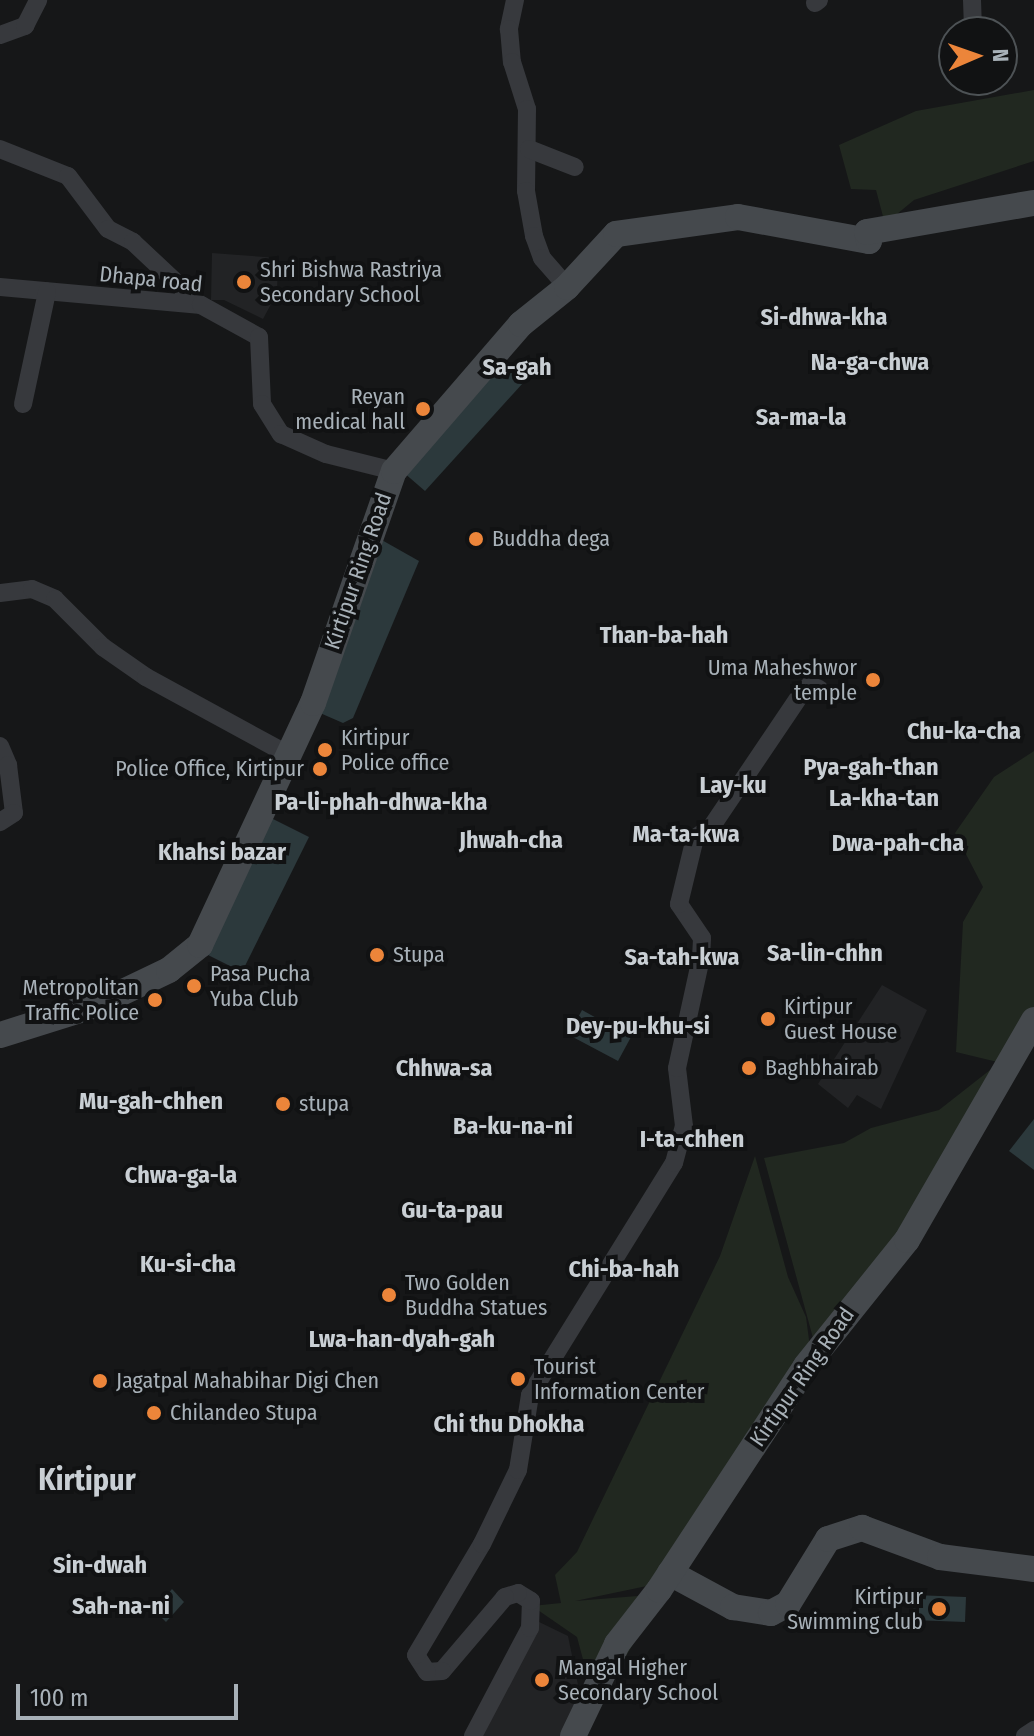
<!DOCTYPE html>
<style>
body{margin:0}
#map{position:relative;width:1034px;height:1736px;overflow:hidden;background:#161718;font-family:"Fira Sans Condensed",sans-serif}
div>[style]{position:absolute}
.built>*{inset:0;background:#222325}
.green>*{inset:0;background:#212820}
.water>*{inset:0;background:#2c393c}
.street>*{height:18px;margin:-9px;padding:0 9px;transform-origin:9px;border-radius:9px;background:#37393d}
.secondary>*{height:26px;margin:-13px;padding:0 13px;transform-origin:13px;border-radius:13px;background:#45494d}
.dots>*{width:22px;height:22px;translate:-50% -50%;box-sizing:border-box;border:4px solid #111213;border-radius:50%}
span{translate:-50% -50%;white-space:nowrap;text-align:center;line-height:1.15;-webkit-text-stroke:8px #111213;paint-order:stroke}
.poi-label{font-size:22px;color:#a8b1b8}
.left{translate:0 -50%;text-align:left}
.right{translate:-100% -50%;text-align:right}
.street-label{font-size:22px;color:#a8b1b8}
.neighbourhood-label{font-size:24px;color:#c9cfd4;font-weight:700}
.district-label{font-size:30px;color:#c9cfd4;font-weight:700}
.north{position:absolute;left:938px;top:16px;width:80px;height:80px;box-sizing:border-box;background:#111213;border:2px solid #4d5255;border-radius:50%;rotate:88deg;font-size:22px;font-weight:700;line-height:32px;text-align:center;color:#a8b1b8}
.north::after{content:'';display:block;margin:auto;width:28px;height:36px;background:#ec853a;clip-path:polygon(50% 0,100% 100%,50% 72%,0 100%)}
.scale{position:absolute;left:16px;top:1684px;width:222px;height:36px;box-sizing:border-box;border:4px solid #a8b1b8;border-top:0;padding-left:10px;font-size:24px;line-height:28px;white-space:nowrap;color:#a8b1b8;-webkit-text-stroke:6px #111213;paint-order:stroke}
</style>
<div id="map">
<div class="built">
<i style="clip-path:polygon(212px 253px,278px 258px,277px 293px,263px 319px,224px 300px,211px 300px)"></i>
<i style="clip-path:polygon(882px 985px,927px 1010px,881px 1109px,857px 1095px,848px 1108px,818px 1084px)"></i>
<i style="clip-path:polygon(535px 1620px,568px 1636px,586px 1724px,576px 1736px,475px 1736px)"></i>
</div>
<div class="green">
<i style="clip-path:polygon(1034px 90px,1034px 161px,914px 200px,885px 224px,876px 190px,851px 189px,839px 145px,916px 111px)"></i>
<i style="clip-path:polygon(1034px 751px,1034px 1031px,1014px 1066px,956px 1052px,963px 922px,983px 887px,955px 833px,994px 777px)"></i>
<i style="clip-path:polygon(990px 1070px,1004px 1078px,816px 1349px,764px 1158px,844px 1143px,871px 1128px,939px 1110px)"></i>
<i style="clip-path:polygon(755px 1156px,788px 1277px,806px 1317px,811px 1355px,647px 1586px,575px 1601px,650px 1595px,658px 1601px,596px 1708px,577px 1637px,532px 1606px,561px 1603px,555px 1575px,577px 1552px,720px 1256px)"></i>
</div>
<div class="water">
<i style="clip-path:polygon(502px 363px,523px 383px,425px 491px,403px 472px)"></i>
<i style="clip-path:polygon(380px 539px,419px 561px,353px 718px,343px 723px,320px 713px)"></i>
<i style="clip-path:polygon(271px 818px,309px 837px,242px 972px,204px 953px)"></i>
<i style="clip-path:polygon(582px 1010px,631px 1037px,618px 1061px,569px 1035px)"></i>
<i style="clip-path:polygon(1034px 1119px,1034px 1170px,1009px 1151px)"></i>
<i style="clip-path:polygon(172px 1589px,184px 1602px,166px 1622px,154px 1610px)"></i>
<i style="clip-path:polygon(914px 1595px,966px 1597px,965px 1622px,913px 1620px)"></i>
</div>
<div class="street">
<i style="left:515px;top:0;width:30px;rotate:102deg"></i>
<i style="left:509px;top:29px;width:33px;rotate:85deg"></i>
<i style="left:512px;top:62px;width:49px;rotate:72.3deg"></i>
<i style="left:527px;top:109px;width:82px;rotate:90.7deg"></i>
<i style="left:526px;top:191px;width:46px;rotate:79.9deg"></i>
<i style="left:534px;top:236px;width:23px;rotate:70deg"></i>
<i style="left:542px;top:258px;width:38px;rotate:49deg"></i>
<i style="left:972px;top:0;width:32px;rotate:88deg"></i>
<i style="left:815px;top:3px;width:5px;rotate:-37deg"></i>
<i style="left:0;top:35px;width:27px;rotate:-20deg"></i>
<i style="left:25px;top:26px;width:29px;rotate:-63deg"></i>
<i style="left:981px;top:80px;width:3px;rotate:72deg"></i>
<i style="left:0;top:149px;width:73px;rotate:21.7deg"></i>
<i style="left:68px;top:176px;width:66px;rotate:53deg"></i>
<i style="left:108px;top:229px;width:28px;rotate:27deg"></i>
<i style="left:133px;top:242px;width:89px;rotate:43.2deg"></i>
<i style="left:529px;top:149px;width:49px;rotate:21.4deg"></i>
<i style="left:0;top:287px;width:202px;rotate:5.1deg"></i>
<i style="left:201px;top:305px;width:66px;rotate:28.9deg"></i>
<i style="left:259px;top:337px;width:67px;rotate:87.4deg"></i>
<i style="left:262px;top:404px;width:36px;rotate:58deg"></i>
<i style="left:281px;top:434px;width:49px;rotate:24deg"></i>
<i style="left:326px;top:454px;width:70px;rotate:14deg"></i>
<i style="left:23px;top:404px;width:115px;rotate:-77.9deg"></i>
<i style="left:0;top:593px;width:32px;rotate:-7deg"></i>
<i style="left:32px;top:589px;width:25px;rotate:23deg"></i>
<i style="left:55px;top:599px;width:68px;rotate:45deg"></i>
<i style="left:103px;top:647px;width:52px;rotate:34.9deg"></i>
<i style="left:146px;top:677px;width:165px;rotate:28.6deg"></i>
<i style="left:0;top:746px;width:21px;rotate:67deg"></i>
<i style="left:8px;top:765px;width:48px;rotate:82.9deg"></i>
<i style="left:14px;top:813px;width:17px;rotate:147deg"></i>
<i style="left:473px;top:1736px;width:122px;rotate:-62.2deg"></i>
<i style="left:530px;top:1628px;width:27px;rotate:-88deg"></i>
<i style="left:531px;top:1601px;width:15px;rotate:-148deg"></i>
<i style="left:518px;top:1593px;width:14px;rotate:163deg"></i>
<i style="left:505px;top:1597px;width:97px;rotate:130.4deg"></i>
<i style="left:442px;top:1671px;width:15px;rotate:176deg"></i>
<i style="left:427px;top:1672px;width:20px;rotate:-123deg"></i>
<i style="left:416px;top:1655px;width:129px;rotate:-59.3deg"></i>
<i style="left:482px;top:1544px;width:82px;rotate:-64.1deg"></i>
<i style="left:518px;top:1470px;width:76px;rotate:-80.9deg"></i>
<i style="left:530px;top:1395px;width:273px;rotate:-58.2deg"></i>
<i style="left:674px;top:1163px;width:38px;rotate:-75deg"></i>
<i style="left:684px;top:1126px;width:58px;rotate:-96.9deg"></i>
<i style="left:677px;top:1068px;width:113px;rotate:-77.7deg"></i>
<i style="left:701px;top:958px;width:20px;rotate:-87deg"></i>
<i style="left:702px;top:938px;width:41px;rotate:-124.1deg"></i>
<i style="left:679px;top:904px;width:68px;rotate:-76.4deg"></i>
<i style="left:695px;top:838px;width:21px;rotate:-35deg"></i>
<i style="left:712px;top:826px;width:163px;rotate:-56deg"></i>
<i style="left:803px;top:691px;width:9px;rotate:-41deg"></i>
<i style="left:810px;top:685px;width:10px;rotate:24deg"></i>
<i style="left:1025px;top:1736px;width:11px;rotate:-34deg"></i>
</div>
<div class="secondary">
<i style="left:0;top:1035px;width:101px;rotate:-17.4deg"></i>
<i style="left:96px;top:1005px;width:81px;rotate:-25.6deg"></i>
<i style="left:169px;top:970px;width:40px;rotate:-39deg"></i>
<i style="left:200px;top:945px;width:267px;rotate:-65deg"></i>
<i style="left:313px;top:703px;width:246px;rotate:-70.8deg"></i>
<i style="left:394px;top:471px;width:194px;rotate:-49.2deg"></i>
<i style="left:521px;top:324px;width:59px;rotate:-38.8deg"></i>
<i style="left:567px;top:287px;width:72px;rotate:-47.2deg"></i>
<i style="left:616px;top:234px;width:123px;rotate:-7.9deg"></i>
<i style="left:738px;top:217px;width:133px;rotate:10.4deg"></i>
<i style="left:869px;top:241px;width:9px;rotate:-103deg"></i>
<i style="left:867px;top:232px;width:169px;rotate:-9.9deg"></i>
<i style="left:670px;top:1573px;width:72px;rotate:28.4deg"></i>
<i style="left:733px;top:1607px;width:38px;rotate:9deg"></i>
<i style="left:771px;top:1613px;width:19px;rotate:-28deg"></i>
<i style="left:788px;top:1604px;width:76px;rotate:-58.4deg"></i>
<i style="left:828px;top:1539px;width:36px;rotate:-18deg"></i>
<i style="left:862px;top:1528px;width:83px;rotate:20.4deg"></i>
<i style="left:940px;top:1557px;width:95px;rotate:7.3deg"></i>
<i style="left:573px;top:1736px;width:102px;rotate:-64.4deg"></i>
<i style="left:617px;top:1644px;width:68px;rotate:-52.1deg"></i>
<i style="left:659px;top:1590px;width:268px;rotate:-56.7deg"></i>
<i style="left:806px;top:1366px;width:161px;rotate:-51.3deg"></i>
<i style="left:907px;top:1240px;width:254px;rotate:-60deg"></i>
</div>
<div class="dots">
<i style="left:244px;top:282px;background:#ec853a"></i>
<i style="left:423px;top:409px;background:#ec853a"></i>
<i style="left:476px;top:539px;background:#ec853a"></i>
<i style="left:873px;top:680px;background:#ec853a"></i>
<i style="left:325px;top:750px;background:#ec853a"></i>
<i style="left:320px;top:769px;background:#ec853a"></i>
<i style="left:377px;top:955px;background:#ec853a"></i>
<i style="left:194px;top:986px;background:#ec853a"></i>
<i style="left:155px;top:1000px;background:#ec853a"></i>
<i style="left:768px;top:1019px;background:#ec853a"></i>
<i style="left:749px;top:1068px;background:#ec853a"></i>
<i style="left:283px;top:1104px;background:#ec853a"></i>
<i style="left:389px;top:1295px;background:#ec853a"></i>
<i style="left:518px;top:1379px;background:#ec853a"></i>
<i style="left:100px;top:1381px;background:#ec853a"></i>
<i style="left:154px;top:1413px;background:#ec853a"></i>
<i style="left:939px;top:1609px;background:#ec853a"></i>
<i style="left:542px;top:1680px;background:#ec853a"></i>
</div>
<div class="poi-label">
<span class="left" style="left:260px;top:282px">Shri Bishwa Rastriya<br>Secondary School</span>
<span class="right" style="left:405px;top:409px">Reyan<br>medical hall</span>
<span class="left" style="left:492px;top:539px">Buddha dega</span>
<span class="right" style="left:857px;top:680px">Uma Maheshwor<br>temple</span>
<span class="left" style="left:341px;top:750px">Kirtipur<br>Police office</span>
<span class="right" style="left:304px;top:769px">Police Office, Kirtipur</span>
<span class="left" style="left:393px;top:955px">Stupa</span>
<span class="left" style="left:210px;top:986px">Pasa Pucha<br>Yuba Club</span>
<span class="right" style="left:139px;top:1000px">Metropolitan<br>Traffic Police</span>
<span class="left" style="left:784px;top:1019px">Kirtipur<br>Guest House</span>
<span class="left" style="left:765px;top:1068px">Baghbhairab</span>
<span class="left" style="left:299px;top:1104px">stupa</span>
<span class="left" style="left:405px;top:1295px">Two Golden<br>Buddha Statues</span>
<span class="left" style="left:534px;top:1379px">Tourist<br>Information Center</span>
<span class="left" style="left:116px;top:1381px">Jagatpal Mahabihar Digi Chen</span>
<span class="left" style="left:170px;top:1413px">Chilandeo Stupa</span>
<span class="right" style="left:923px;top:1609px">Kirtipur<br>Swimming club</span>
<span class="left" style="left:558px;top:1680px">Mangal Higher<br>Secondary School</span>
</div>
<div class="street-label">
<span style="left:151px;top:279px;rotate:6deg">Dhapa road</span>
<span style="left:358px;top:571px;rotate:-71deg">Kirtipur Ring Road</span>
<span style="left:802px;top:1377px;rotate:-55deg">Kirtipur Ring Road</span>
</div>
<div class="neighbourhood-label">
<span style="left:824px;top:318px">Si-dhwa-kha</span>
<span style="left:870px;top:363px">Na-ga-chwa</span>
<span style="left:517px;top:368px">Sa-gah</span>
<span style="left:801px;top:418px">Sa-ma-la</span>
<span style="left:664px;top:636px">Than-ba-hah</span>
<span style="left:964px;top:732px">Chu-ka-cha</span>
<span style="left:871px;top:768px">Pya-gah-than</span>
<span style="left:733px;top:786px">Lay-ku</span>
<span style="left:884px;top:799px">La-kha-tan</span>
<span style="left:381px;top:803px">Pa-li-phah-dhwa-kha</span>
<span style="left:686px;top:835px">Ma-ta-kwa</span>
<span style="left:511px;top:841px">Jhwah-cha</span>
<span style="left:898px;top:844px">Dwa-pah-cha</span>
<span style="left:222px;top:853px">Khahsi bazar</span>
<span style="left:825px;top:954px">Sa-lin-chhn</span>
<span style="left:682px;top:958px">Sa-tah-kwa</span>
<span style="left:638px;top:1027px">Dey-pu-khu-si</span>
<span style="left:444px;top:1069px">Chhwa-sa</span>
<span style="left:151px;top:1102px">Mu-gah-chhen</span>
<span style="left:513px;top:1127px">Ba-ku-na-ni</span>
<span style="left:692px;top:1140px">I-ta-chhen</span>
<span style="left:181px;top:1176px">Chwa-ga-la</span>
<span style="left:452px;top:1211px">Gu-ta-pau</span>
<span style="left:188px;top:1265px">Ku-si-cha</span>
<span style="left:624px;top:1270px">Chi-ba-hah</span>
<span style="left:402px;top:1340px">Lwa-han-dyah-gah</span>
<span style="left:509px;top:1425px">Chi thu Dhokha</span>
<span style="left:100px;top:1566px">Sin-dwah</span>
<span style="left:121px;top:1607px">Sah-na-ni</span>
</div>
<div class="district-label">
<span style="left:87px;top:1480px">Kirtipur</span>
</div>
<div class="north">N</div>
<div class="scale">100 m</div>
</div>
